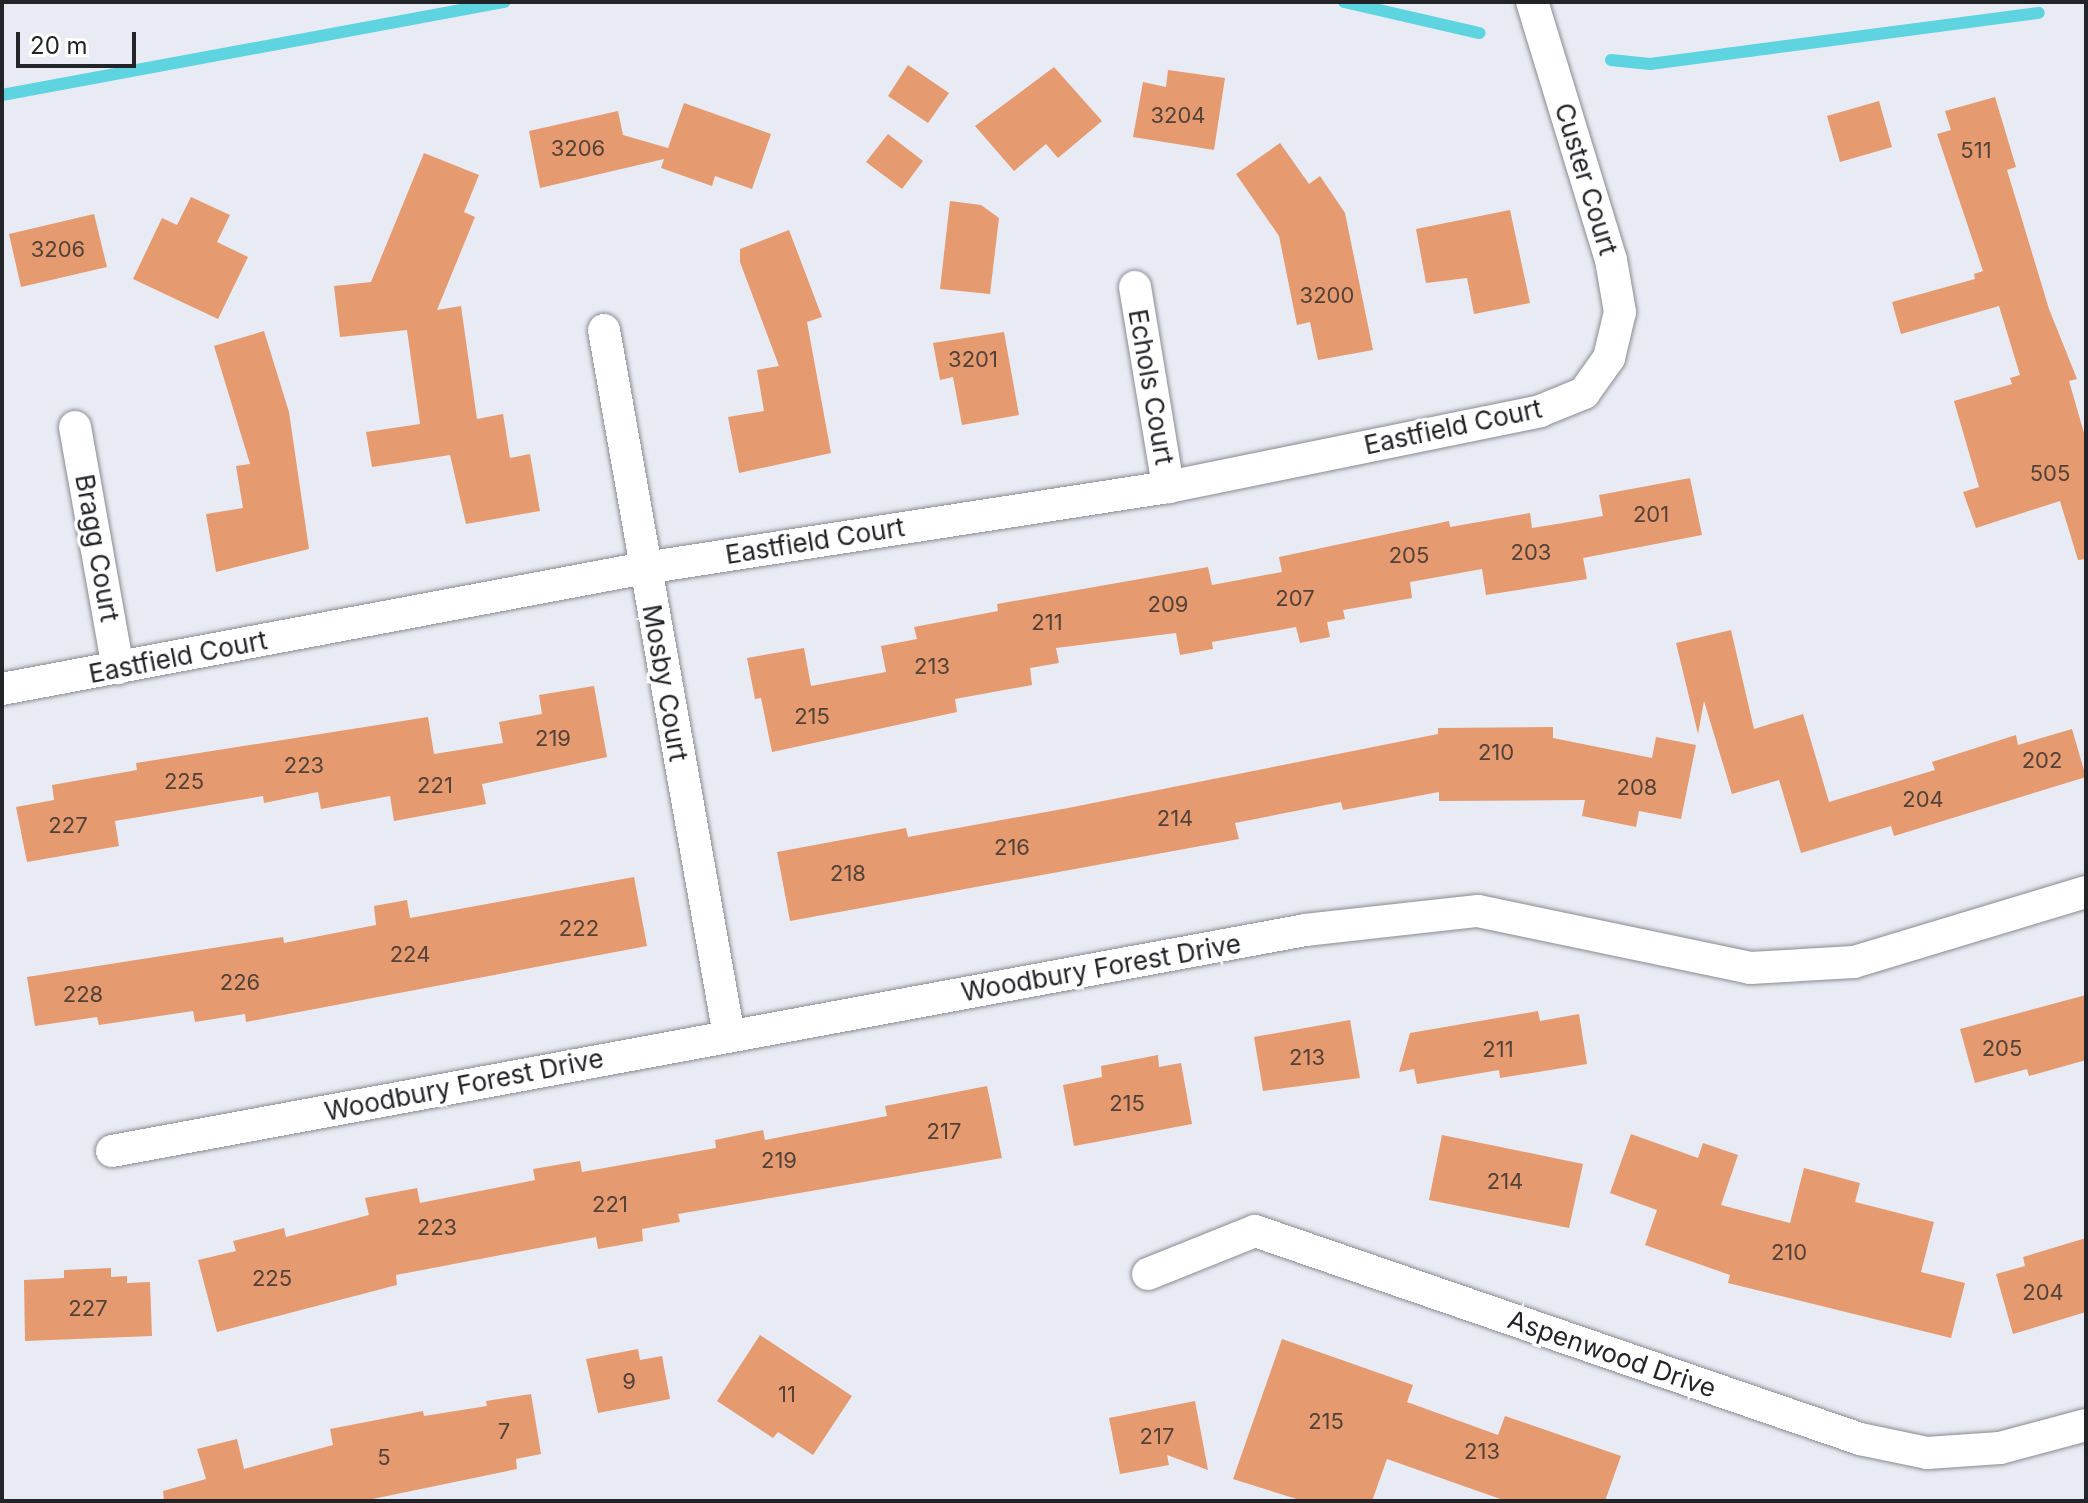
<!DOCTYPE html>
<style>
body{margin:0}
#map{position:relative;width:2088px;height:1503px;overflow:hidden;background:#e8ebf3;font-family:Inter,sans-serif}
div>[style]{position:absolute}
.stream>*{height:12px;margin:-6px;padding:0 6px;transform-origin:6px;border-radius:6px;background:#5dd4e0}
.building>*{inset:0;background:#e59a6f}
.roads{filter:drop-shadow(0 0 2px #888b92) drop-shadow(0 0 2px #888b92)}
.minor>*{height:32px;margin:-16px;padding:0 16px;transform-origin:16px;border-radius:16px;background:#fff}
span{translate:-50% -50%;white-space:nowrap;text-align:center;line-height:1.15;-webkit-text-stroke:7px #fff;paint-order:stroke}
.number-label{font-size:22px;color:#544239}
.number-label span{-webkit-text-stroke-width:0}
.street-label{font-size:26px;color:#232427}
.frame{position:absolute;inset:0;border:4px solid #232427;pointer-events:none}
.scale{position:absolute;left:16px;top:32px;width:120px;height:36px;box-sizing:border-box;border:4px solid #232427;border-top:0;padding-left:10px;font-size:24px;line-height:28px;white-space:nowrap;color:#232427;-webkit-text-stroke:6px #fff;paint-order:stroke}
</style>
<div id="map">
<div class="stream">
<i style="left:1344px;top:2px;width:139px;rotate:12.9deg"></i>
<i style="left:1611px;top:60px;width:39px;rotate:6deg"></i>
<i style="left:1650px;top:64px;width:392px;rotate:-7.5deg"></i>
<i style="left:2px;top:95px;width:511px;rotate:-10.5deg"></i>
</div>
<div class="building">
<i style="clip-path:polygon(908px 65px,949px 93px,928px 123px,888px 96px)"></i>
<i style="clip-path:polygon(1054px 67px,1102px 121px,1058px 158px,1046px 144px,1014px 171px,975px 126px)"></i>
<i style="clip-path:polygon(1168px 70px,1225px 78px,1214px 150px,1133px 137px,1143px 82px,1166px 87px)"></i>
<i style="clip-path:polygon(1995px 97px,2016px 167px,2007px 170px,2049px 309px,2077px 379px,2069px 381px,2086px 440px,2086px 559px,2078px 560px,2060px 501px,1976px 528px,1963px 492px,1979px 487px,1954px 401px,2012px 384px,2010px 378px,2020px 375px,1999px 306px,1901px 334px,1892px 302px,1975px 279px,1974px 274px,1983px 271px,1937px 134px,1951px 130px,1945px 111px)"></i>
<i style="clip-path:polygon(1879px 101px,1892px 147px,1840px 162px,1827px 116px)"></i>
<i style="clip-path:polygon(684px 103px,771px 134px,752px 189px,715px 176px,712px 186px,661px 168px,664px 159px,540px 188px,529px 131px,618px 111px,623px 135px,668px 148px)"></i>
<i style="clip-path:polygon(888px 134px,923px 161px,902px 189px,866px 162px)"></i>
<i style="clip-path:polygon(1280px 143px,1309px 184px,1320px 176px,1345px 213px,1373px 350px,1318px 360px,1310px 322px,1297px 325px,1279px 236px,1236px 174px)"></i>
<i style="clip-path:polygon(424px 153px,479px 175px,464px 212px,475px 217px,437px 310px,461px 306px,477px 419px,503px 414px,510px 458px,530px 454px,540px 511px,466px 524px,450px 455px,372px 467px,366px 432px,420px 424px,407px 330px,340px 337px,334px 286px,371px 282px)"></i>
<i style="clip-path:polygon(191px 197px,230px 215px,217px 242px,248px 257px,218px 319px,133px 279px,162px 218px,177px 225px)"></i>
<i style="clip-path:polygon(950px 201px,981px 205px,999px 218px,990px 294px,940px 289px)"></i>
<i style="clip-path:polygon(1510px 210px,1530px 303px,1474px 314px,1467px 278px,1426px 283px,1416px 229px)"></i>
<i style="clip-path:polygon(94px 214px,107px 267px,21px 287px,9px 234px)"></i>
<i style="clip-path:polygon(789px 230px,822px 317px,807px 322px,831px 453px,739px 473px,728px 417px,764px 411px,757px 370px,779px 366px,740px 262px,740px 249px)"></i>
<i style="clip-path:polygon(264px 331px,289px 412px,309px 549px,216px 572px,206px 514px,243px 508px,236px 466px,250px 464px,214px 346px)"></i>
<i style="clip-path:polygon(1004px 332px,1019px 415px,962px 425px,953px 377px,940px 380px,933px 343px)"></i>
<i style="clip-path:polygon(1690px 478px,1702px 535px,1583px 558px,1587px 579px,1486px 595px,1482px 569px,1410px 582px,1412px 598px,1343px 610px,1345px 619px,1327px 622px,1330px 637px,1300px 643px,1296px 627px,1212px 642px,1213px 649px,1180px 655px,1176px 633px,1056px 648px,1059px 663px,1030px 668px,1032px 685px,955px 699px,957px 712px,772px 752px,761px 698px,755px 699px,747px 658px,804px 648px,811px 686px,886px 672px,881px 646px,917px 639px,914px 627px,998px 611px,997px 604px,1208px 567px,1212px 585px,1282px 572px,1279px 557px,1449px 521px,1450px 527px,1530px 513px,1532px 528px,1569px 522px,1603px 516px,1599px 495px)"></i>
<i style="clip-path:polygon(1731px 630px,1754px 729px,1803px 714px,1829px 802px,1935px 770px,1932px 762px,2016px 735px,2018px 745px,2072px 729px,2086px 777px,1894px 836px,1891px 826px,1801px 853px,1779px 780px,1732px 794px,1704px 701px,1698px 734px,1676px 643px)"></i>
<i style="clip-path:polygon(594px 686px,607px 757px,482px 784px,486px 804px,394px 821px,390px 796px,321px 809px,318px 792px,264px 803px,263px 796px,115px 821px,119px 846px,27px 862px,16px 807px,54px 800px,52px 785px,137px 770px,136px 763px,428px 717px,434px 754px,503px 743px,499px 722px,542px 714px,539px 695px)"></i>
<i style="clip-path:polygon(1553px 727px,1553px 738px,1652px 758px,1656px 737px,1696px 745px,1681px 819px,1639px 811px,1636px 827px,1582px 816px,1585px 800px,1439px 801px,1439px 792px,1343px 810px,1341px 802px,1235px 823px,1239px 839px,790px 921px,777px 852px,906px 828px,908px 837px,1068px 808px,1438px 734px,1438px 728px)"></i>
<i style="clip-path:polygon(634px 877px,647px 946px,246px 1022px,245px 1014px,195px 1022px,193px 1011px,99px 1025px,97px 1017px,35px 1026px,27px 977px,283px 937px,284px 943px,376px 925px,374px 906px,407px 900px,410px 918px)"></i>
<i style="clip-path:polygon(2086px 995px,2086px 1060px,2029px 1076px,2027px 1069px,1975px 1083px,1960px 1029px)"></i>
<i style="clip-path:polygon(1538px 1011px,1540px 1021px,1579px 1014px,1587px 1064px,1500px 1078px,1499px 1070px,1417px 1084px,1414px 1069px,1399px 1072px,1410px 1033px)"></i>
<i style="clip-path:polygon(1350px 1020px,1360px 1078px,1263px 1091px,1254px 1037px)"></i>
<i style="clip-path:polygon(1158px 1055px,1159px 1067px,1181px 1063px,1192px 1124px,1074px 1146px,1063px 1085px,1102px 1077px,1101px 1066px)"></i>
<i style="clip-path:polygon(987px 1086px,1002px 1158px,678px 1214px,680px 1222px,642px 1229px,643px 1241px,598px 1249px,596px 1237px,396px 1275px,397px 1285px,217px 1332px,198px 1260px,236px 1251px,233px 1241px,284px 1228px,286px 1237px,369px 1215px,365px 1198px,417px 1188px,420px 1203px,535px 1180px,533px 1169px,580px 1161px,582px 1172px,716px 1148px,715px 1140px,763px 1130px,765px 1140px,887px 1116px,885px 1106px)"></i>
<i style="clip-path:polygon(1631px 1134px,1698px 1158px,1703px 1143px,1738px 1155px,1721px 1205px,1790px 1223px,1804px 1168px,1860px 1183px,1855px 1202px,1934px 1222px,1921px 1272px,1965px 1283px,1951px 1338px,1728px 1283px,1730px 1275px,1645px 1245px,1657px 1210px,1610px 1193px)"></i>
<i style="clip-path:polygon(1442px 1135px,1583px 1164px,1569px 1228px,1429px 1200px)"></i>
<i style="clip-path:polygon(2086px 1238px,2086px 1312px,2013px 1334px,1996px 1274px,2025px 1266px,2023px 1257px)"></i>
<i style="clip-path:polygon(111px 1268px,111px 1277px,127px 1276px,127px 1283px,150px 1282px,152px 1336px,25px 1341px,24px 1280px,64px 1278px,64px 1270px)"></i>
<i style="clip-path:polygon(760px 1335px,852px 1396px,813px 1455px,778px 1432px,773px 1438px,717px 1401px)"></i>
<i style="clip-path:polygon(1282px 1339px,1413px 1385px,1407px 1402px,1498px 1435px,1505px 1416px,1621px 1456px,1605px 1501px,1506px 1501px,1387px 1459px,1372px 1501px,1303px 1501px,1233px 1479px)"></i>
<i style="clip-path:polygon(638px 1349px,640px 1360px,662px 1356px,670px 1399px,598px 1413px,586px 1359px)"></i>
<i style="clip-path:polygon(531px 1394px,541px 1454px,516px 1459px,517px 1469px,363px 1501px,164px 1501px,163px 1491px,206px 1479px,197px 1449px,237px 1439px,244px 1469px,333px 1445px,330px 1429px,423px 1411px,424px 1416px,487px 1406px,486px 1401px)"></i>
<i style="clip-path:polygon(1195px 1401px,1208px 1470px,1167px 1455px,1169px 1465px,1120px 1474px,1109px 1418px)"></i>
</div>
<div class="roads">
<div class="minor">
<i style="left:1135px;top:287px;width:203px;rotate:80.6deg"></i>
<i style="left:604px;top:330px;width:717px;rotate:79.96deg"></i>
<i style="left:75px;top:427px;width:245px;rotate:79.9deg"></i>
<i style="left:2px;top:689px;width:654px;rotate:-10.66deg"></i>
<i style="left:645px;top:568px;width:529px;rotate:-8.8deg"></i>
<i style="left:1168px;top:487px;width:380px;rotate:-11.5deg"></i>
<i style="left:1540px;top:411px;width:48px;rotate:-22.2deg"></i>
<i style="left:1584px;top:393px;width:43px;rotate:-54.5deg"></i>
<i style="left:1609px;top:358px;width:47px;rotate:-76.6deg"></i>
<i style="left:1620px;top:312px;width:53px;rotate:-99.8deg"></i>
<i style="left:1611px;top:260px;width:270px;rotate:-107deg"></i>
<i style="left:112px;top:1151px;width:1213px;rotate:-10.49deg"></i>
<i style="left:1305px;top:930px;width:174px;rotate:-6.3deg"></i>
<i style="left:1478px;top:911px;width:278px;rotate:11.8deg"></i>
<i style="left:1750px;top:968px;width:104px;rotate:-3.3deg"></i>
<i style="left:1854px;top:962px;width:242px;rotate:-16.8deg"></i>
<i style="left:1148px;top:1274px;width:115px;rotate:-21.9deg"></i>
<i style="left:1255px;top:1231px;width:640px;rotate:18.97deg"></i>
<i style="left:1860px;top:1439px;width:68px;rotate:11.8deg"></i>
<i style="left:1927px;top:1453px;width:73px;rotate:-3.9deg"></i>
<i style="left:2000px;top:1448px;width:89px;rotate:-15deg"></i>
</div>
</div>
<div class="number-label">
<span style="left:1178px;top:116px">3204</span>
<span style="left:578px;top:149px">3206</span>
<span style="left:1976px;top:151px">511</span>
<span style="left:58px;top:250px">3206</span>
<span style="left:1327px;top:296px">3200</span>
<span style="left:973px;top:360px">3201</span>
<span style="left:2050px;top:474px">505</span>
<span style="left:1651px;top:515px">201</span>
<span style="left:1531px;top:553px">203</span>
<span style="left:1409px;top:556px">205</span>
<span style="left:1295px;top:599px">207</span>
<span style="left:1168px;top:605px">209</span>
<span style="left:1047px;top:623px">211</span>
<span style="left:932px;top:667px">213</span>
<span style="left:812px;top:717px">215</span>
<span style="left:553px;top:739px">219</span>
<span style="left:1496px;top:753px">210</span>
<span style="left:2042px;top:761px">202</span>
<span style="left:304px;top:766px">223</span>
<span style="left:184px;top:782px">225</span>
<span style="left:435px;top:786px">221</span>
<span style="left:1637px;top:788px">208</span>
<span style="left:1923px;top:800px">204</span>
<span style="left:1175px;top:819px">214</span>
<span style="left:68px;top:826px">227</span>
<span style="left:1012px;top:848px">216</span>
<span style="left:848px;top:874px">218</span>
<span style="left:579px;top:929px">222</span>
<span style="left:410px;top:955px">224</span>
<span style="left:240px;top:983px">226</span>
<span style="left:83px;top:995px">228</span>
<span style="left:2002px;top:1049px">205</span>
<span style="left:1498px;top:1050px">211</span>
<span style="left:1307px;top:1058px">213</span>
<span style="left:1127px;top:1104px">215</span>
<span style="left:944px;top:1132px">217</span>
<span style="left:779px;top:1161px">219</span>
<span style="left:1505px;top:1182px">214</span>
<span style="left:610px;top:1205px">221</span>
<span style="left:437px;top:1228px">223</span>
<span style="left:1789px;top:1253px">210</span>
<span style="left:272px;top:1279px">225</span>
<span style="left:2043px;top:1293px">204</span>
<span style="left:88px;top:1309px">227</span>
<span style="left:629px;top:1382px">9</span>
<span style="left:787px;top:1395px">11</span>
<span style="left:1326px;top:1422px">215</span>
<span style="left:504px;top:1432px">7</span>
<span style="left:1157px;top:1437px">217</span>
<span style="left:1482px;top:1452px">213</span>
<span style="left:384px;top:1458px">5</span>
</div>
<div class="street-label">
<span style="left:1586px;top:179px;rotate:73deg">Custer Court</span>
<span style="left:1151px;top:387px;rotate:80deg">Echols Court</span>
<span style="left:1453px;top:427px;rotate:-12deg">Eastfield Court</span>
<span style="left:815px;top:541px;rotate:-9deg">Eastfield Court</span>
<span style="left:97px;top:548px;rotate:80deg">Bragg Court</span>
<span style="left:178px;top:657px;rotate:-11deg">Eastfield Court</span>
<span style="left:665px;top:683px;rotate:80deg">Mosby Court</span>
<span style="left:1101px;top:968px;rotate:-10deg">Woodbury Forest Drive</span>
<span style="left:464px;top:1085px;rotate:-11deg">Woodbury Forest Drive</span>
<span style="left:1612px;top:1354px;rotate:19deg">Aspenwood Drive</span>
</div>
<div class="frame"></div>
<div class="scale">20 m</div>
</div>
